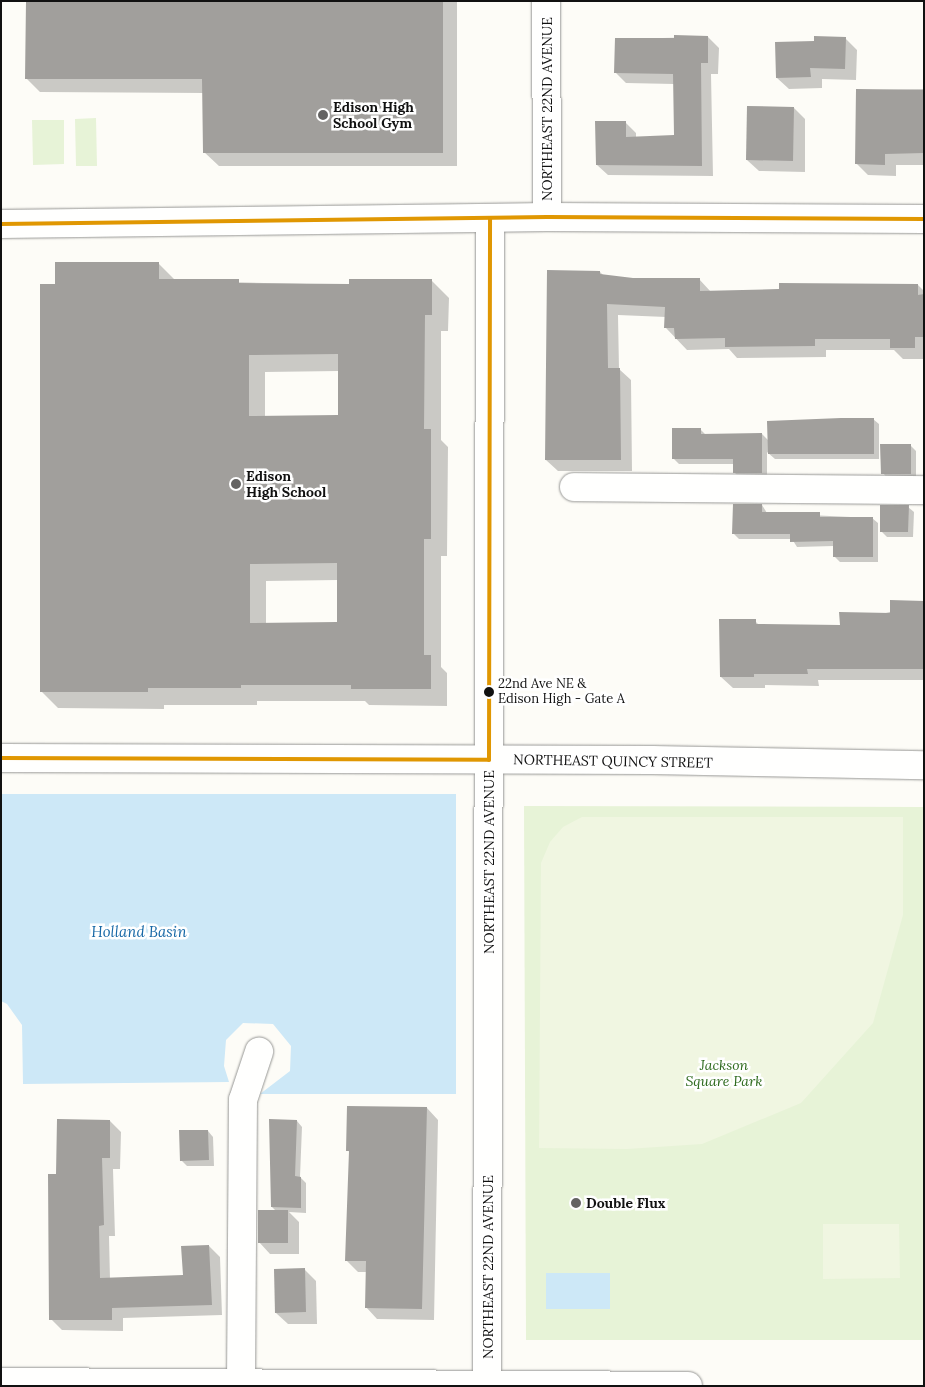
<!DOCTYPE html>
<style>
body{margin:0}
#map{position:relative;width:925px;height:1387px;overflow:hidden;background:#fdfcf7;font-family:Lora,serif}
div>[style]{position:absolute}
.green>*{inset:0;background:#e7f3d7}
.pitch>*{inset:0;background:#f0f6e1}
.water>*{inset:0;background:#cde8f7}
.shadow>*{inset:0;background:#0003}
.building>*{inset:0;background:#a19f9c}
.roads{filter:drop-shadow(0 0 1px #979795) drop-shadow(0 0 1px #979795)}
.minor>*{height:28px;margin:-14px;padding:0 14px;transform-origin:14px;border-radius:14px;background:#fffffe}
.bus-1>*{height:4px;margin:-2px;padding:0 2px;transform-origin:2px;border-radius:2px;background:#e09702}
.dots>*{width:14px;height:14px;translate:-50% -50%;box-sizing:border-box;border:2px solid #fff;border-radius:50%}
span{translate:-50% -50%;white-space:nowrap;text-align:center;line-height:1.15;-webkit-text-stroke:5px #fff;paint-order:stroke}
.bus-label{font-size:13px;color:#111}
.left{translate:0 -50%;text-align:left}
.poi-label{font-size:14px;color:#111;font-weight:700}
.street-label{font-size:14px;color:#111}
.park-label{font-size:14px;color:#2f6b1f;font-style:italic}
.water-label{font-size:15px;color:#1768a6;font-style:italic}
.frame{position:absolute;inset:0;border:2px solid #111;pointer-events:none}
</style>
<div id="map">
<div class="green">
<i style="clip-path:polygon(96px 118px,97px 166px,76px 166px,75px 119px)"></i>
<i style="clip-path:polygon(32px 120px,64px 120px,64px 164px,33px 165px)"></i>
<i style="clip-path:polygon(524px 806px,924px 807px,924px 1340px,526px 1340px)"></i>
</div>
<div class="pitch">
<i style="clip-path:polygon(582px 817px,903px 817px,903px 915px,873px 1023px,801px 1103px,702px 1144px,627px 1149px,539px 1148px,541px 863px,550px 842px,563px 827px)"></i>
<i style="clip-path:polygon(823px 1224px,899px 1224px,900px 1278px,823px 1279px)"></i>
</div>
<div class="water">
<i style="clip-path:polygon(1px 794px,456px 794px,456px 1094px,260px 1094px,290px 1071px,291px 1046px,273px 1024px,243px 1023px,226px 1040px,224px 1066px,229px 1082px,23px 1084px,22px 1025px,7px 1004px,1px 1001px)"></i>
<i style="clip-path:polygon(546px 1273px,610px 1273px,610px 1309px,546px 1309px)"></i>
</div>
<div class="shadow">
<i style="clip-path:polygon(27px 1px,457px 1px,457px 166px,219px 166px,204px 152px,204px 93px,40px 92px,26px 78px)"></i>
<i style="clip-path:polygon(708px 37px,719px 48px,718px 74px,711px 74px,713px 176px,608px 175px,597px 165px,625px 122px,636px 133px,636px 138px,675px 137px,674px 84px,626px 83px,616px 73px,616px 39px)"></i>
<i style="clip-path:polygon(845px 38px,857px 50px,856px 80px,822px 79px,822px 88px,789px 89px,777px 78px,815px 42px)"></i>
<i style="clip-path:polygon(924px 89px,924px 165px,896px 165px,896px 176px,868px 175px,856px 163px,857px 90px)"></i>
<i style="clip-path:polygon(794px 108px,805px 119px,805px 172px,759px 171px,747px 160px)"></i>
<i style="clip-path:polygon(evenodd,159px 264px,176px 281px,350px 285px,432px 281px,449px 298px,448px 331px,441px 331px,441px 440px,448px 447px,447px 556px,441px 556px,441px 667px,447px 673px,447px 706px,369px 705px,365px 701px,257px 701px,257px 705px,164px 705px,164px 709px,58px 708px,41px 691px,56px 285px,159px 264px,339px 371px,339px 417px,265px 418px,265px 372px,339px 371px,159px 264px,338px 580px,338px 624px,266px 624px,266px 581px,338px 580px)"></i>
<i style="clip-path:polygon(600px 272px,604px 276px,632px 279px,699px 279px,711px 292px,918px 285px,924px 291px,924px 359px,903px 359px,894px 350px,826px 350px,826px 357px,737px 358px,729px 349px,687px 350px,666px 328px,666px 317px,618px 315px,619px 369px,631px 380px,632px 471px,558px 471px,546px 460px)"></i>
<i style="clip-path:polygon(873px 419px,879px 424px,879px 459px,775px 459px,767px 452px,767px 478px,740px 478px,734px 472px,734px 464px,679px 464px,673px 458px,700px 429px,706px 435px,762px 434px,769px 441px)"></i>
<i style="clip-path:polygon(910px 445px,916px 451px,916px 479px,888px 479px,883px 473px)"></i>
<i style="clip-path:polygon(762px 505px,767px 513px,872px 518px,878px 523px,878px 562px,840px 562px,834px 556px,834px 546px,797px 547px,792px 539px,739px 539px,733px 533px)"></i>
<i style="clip-path:polygon(908px 507px,914px 512px,913px 537px,887px 537px,881px 531px)"></i>
<i style="clip-path:polygon(924px 602px,924px 680px,818px 680px,819px 686px,765px 685px,765px 688px,733px 688px,721px 677px,755px 621px,760px 626px,841px 626px)"></i>
<i style="clip-path:polygon(427px 1108px,438px 1120px,434px 1320px,377px 1319px,366px 1307px,367px 1272px,358px 1272px,346px 1260px,351px 1153px,347px 1150px)"></i>
<i style="clip-path:polygon(270px 1120px,297px 1121px,302px 1127px,300px 1177px,306px 1183px,306px 1213px,289px 1212px,299px 1222px,299px 1254px,270px 1254px,259px 1242px,276px 1211px,272px 1207px)"></i>
<i style="clip-path:polygon(110px 1121px,121px 1132px,120px 1169px,113px 1169px,115px 1236px,109px 1236px,110px 1279px,184px 1277px,209px 1246px,220px 1257px,222px 1315px,123px 1318px,123px 1331px,62px 1330px,51px 1319px,57px 1175px)"></i>
<i style="clip-path:polygon(208px 1131px,213px 1137px,214px 1166px,187px 1166px,181px 1160px)"></i>
<i style="clip-path:polygon(304px 1269px,316px 1281px,317px 1324px,288px 1324px,276px 1313px)"></i>
</div>
<div class="building">
<i style="clip-path:polygon(26px 1px,443px 1px,443px 153px,203px 153px,202px 79px,25px 79px)"></i>
<i style="clip-path:polygon(674px 35px,708px 36px,708px 63px,701px 63px,702px 166px,596px 165px,595px 121px,626px 121px,626px 137px,674px 135px,673px 74px,614px 73px,615px 38px,674px 38px)"></i>
<i style="clip-path:polygon(814px 36px,846px 37px,845px 69px,810px 68px,811px 77px,776px 78px,775px 42px,814px 41px)"></i>
<i style="clip-path:polygon(856px 89px,924px 90px,924px 153px,885px 154px,885px 165px,855px 164px)"></i>
<i style="clip-path:polygon(747px 106px,794px 107px,793px 161px,746px 160px)"></i>
<i style="clip-path:polygon(evenodd,55px 262px,159px 262px,159px 279px,239px 279px,239px 283px,349px 284px,349px 279px,432px 279px,432px 315px,425px 315px,424px 429px,431px 429px,431px 539px,424px 539px,424px 655px,431px 655px,431px 689px,351px 689px,351px 685px,241px 685px,241px 688px,148px 688px,148px 692px,40px 692px,40px 284px,55px 284px,55px 262px,338px 354px,338px 415px,249px 416px,249px 355px,338px 354px,55px 262px,337px 563px,337px 622px,250px 623px,250px 564px,337px 563px)"></i>
<i style="clip-path:polygon(547px 270px,600px 271px,600px 274px,633px 278px,700px 278px,700px 291px,779px 289px,779px 283px,918px 284px,918px 295px,924px 294px,924px 337px,915px 337px,915px 348px,890px 348px,890px 339px,815px 339px,815px 346px,725px 347px,725px 338px,675px 339px,674px 328px,664px 328px,665px 307px,607px 304px,608px 368px,620px 368px,621px 460px,545px 460px)"></i>
<i style="clip-path:polygon(841px 418px,874px 418px,874px 454px,768px 454px,767px 421px)"></i>
<i style="clip-path:polygon(672px 428px,701px 428px,701px 434px,762px 433px,762px 473px,733px 473px,733px 459px,672px 459px)"></i>
<i style="clip-path:polygon(880px 444px,911px 444px,911px 474px,881px 474px)"></i>
<i style="clip-path:polygon(733px 504px,762px 504px,762px 512px,820px 512px,820px 517px,873px 517px,873px 557px,833px 557px,833px 541px,790px 542px,790px 534px,732px 534px)"></i>
<i style="clip-path:polygon(880px 505px,909px 505px,908px 532px,880px 532px)"></i>
<i style="clip-path:polygon(890px 600px,924px 601px,924px 669px,807px 669px,808px 674px,754px 674px,754px 677px,720px 677px,719px 619px,756px 619px,756px 624px,840px 625px,839px 612px,890px 613px)"></i>
<i style="clip-path:polygon(347px 1106px,427px 1107px,422px 1309px,365px 1308px,366px 1261px,345px 1261px,349px 1151px,346px 1151px)"></i>
<i style="clip-path:polygon(57px 1119px,110px 1120px,110px 1158px,102px 1158px,104px 1225px,99px 1226px,100px 1278px,183px 1275px,181px 1246px,209px 1245px,212px 1305px,112px 1308px,112px 1320px,49px 1320px,48px 1174px,56px 1174px)"></i>
<i style="clip-path:polygon(269px 1119px,297px 1120px,295px 1176px,301px 1177px,301px 1208px,271px 1207px)"></i>
<i style="clip-path:polygon(179px 1130px,208px 1130px,209px 1160px,180px 1161px)"></i>
<i style="clip-path:polygon(258px 1210px,288px 1210px,288px 1243px,258px 1243px)"></i>
<i style="clip-path:polygon(305px 1268px,306px 1312px,275px 1313px,274px 1269px)"></i>
</div>
<div class="roads">
<div class="minor">
<i style="left:546px;top:1px;width:216px;rotate:89.7deg"></i>
<i style="left:1px;top:224px;width:546px;rotate:-0.73deg"></i>
<i style="left:547px;top:217px;width:377px;rotate:0.3deg"></i>
<i style="left:574px;top:487px;width:350px;rotate:0.5deg"></i>
<i style="left:1px;top:758px;width:651px;rotate:0.18deg"></i>
<i style="left:652px;top:760px;width:272px;rotate:1.1deg"></i>
<i style="left:1px;top:1382px;width:687px;rotate:0.33deg"></i>
<i style="left:241px;top:1383px;width:283px;rotate:-89.6deg"></i>
<i style="left:243px;top:1100px;width:51px;rotate:-71.6deg"></i>
<i style="left:487px;top:1386px;width:1168px;rotate:-89.85deg"></i>
</div>
</div>
<div class="bus-1">
<i style="left:1px;top:224px;width:546px;rotate:-0.73deg"></i>
<i style="left:547px;top:217px;width:377px;rotate:0.3deg"></i>
<i style="left:1px;top:758px;width:488px;rotate:0.2deg"></i>
<i style="left:489px;top:760px;width:542px;rotate:-89.89deg"></i>
</div>
<div class="dots">
<i style="left:323px;top:115px;background:#646362"></i>
<i style="left:236px;top:484px;background:#646362"></i>
<i style="left:489px;top:692px;background:#111"></i>
<i style="left:576px;top:1203px;background:#646362"></i>
</div>
<div class="bus-label">
<span class="left" style="left:498px;top:692px">22nd Ave NE &amp;<br>Edison High - Gate A</span>
</div>
<div class="poi-label">
<span class="left" style="left:333px;top:115px">Edison High<br>School Gym</span>
<span class="left" style="left:246px;top:484px">Edison<br>High School</span>
<span class="left" style="left:586px;top:1203px">Double Flux</span>
</div>
<div class="street-label">
<span style="left:547px;top:109px;rotate:-90deg">NORTHEAST 22ND AVENUE</span>
<span style="left:613px;top:761px;rotate:1deg">NORTHEAST QUINCY STREET</span>
<span style="left:489px;top:862px;rotate:-90deg">NORTHEAST 22ND AVENUE</span>
<span style="left:488px;top:1267px;rotate:-90deg">NORTHEAST 22ND AVENUE</span>
</div>
<div class="park-label">
<span style="left:724px;top:1073px">Jackson<br>Square Park</span>
</div>
<div class="water-label">
<span style="left:139px;top:932px">Holland Basin</span>
</div>
<div class="frame"></div>
</div>
